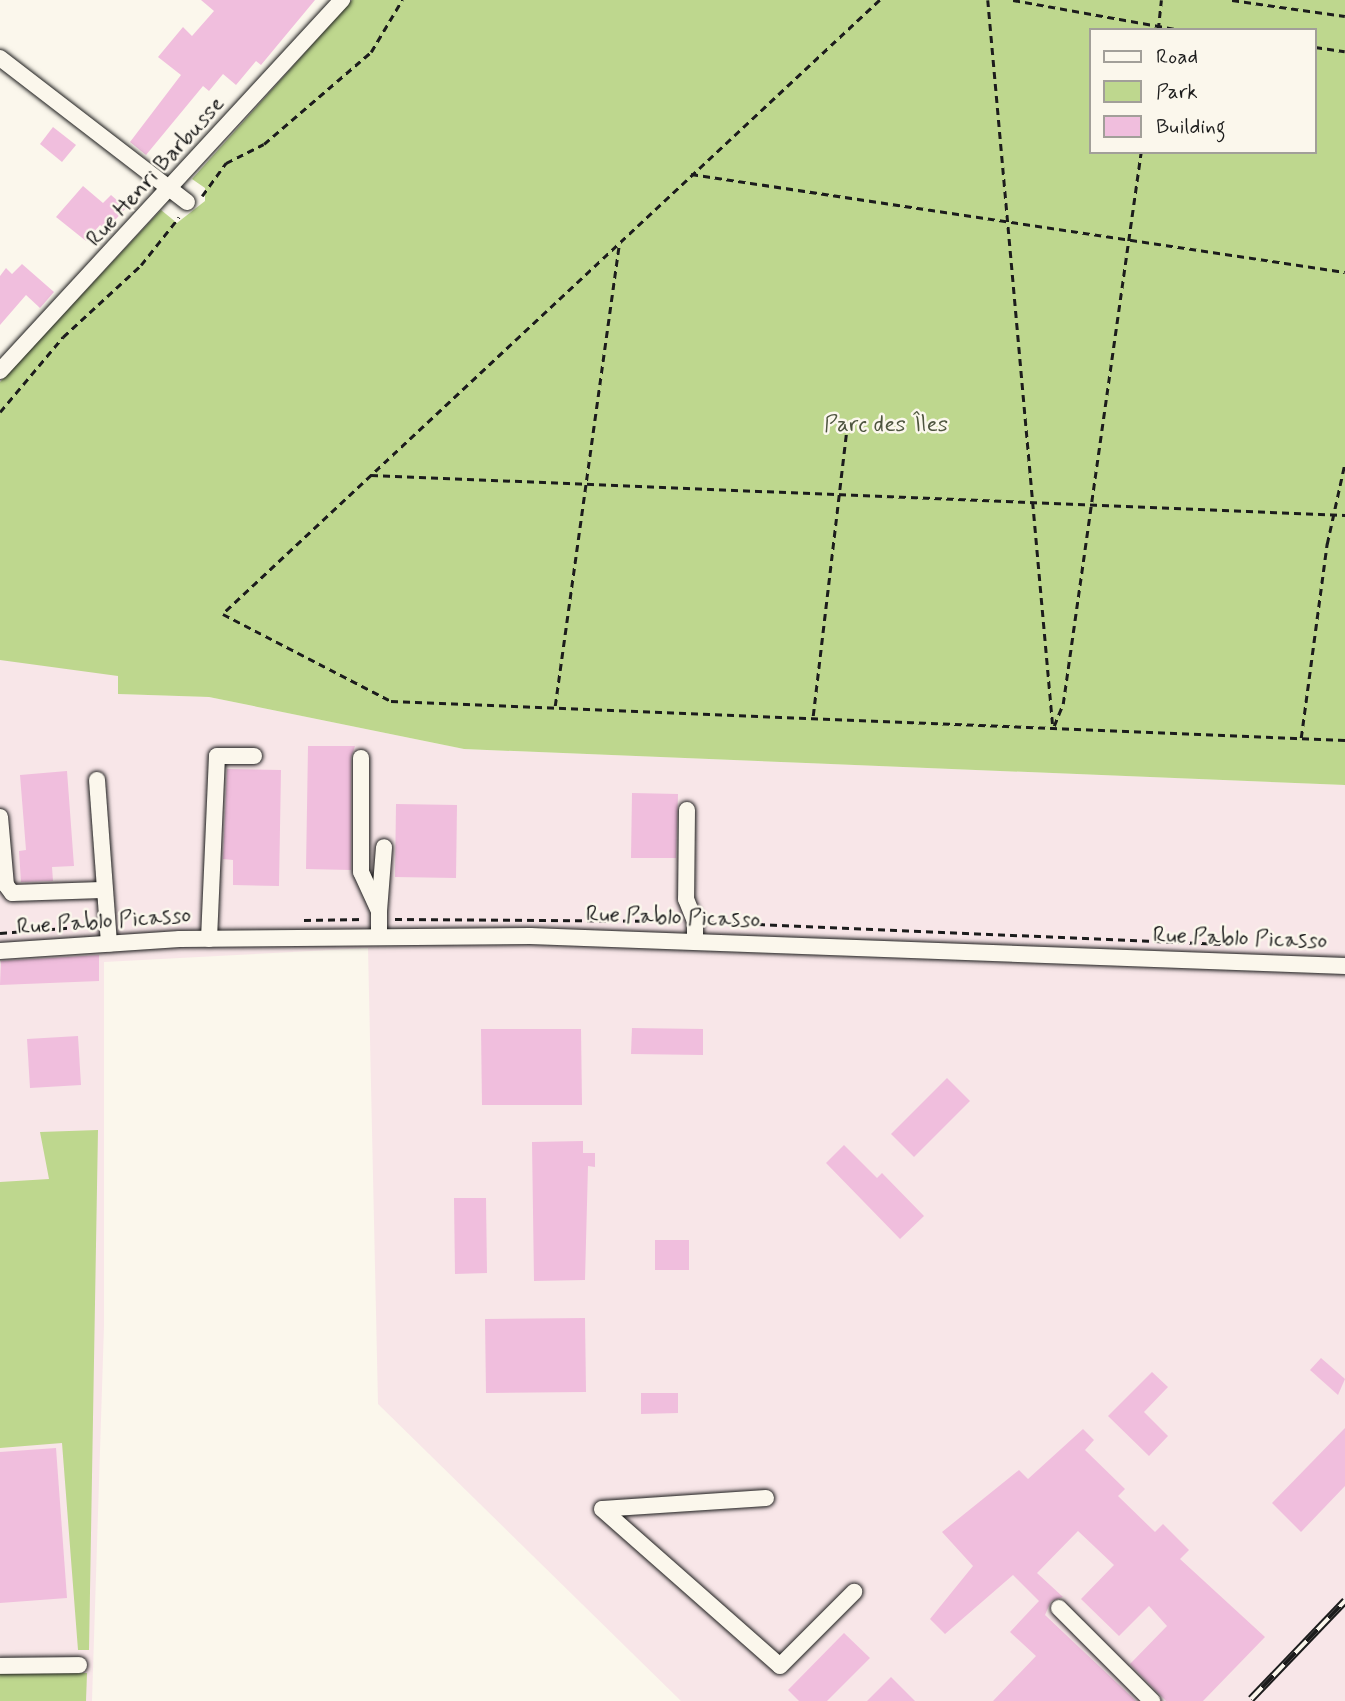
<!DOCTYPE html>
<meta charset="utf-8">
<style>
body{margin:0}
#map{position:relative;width:1345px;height:1701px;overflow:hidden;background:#fbf7ec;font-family:Mynerve,sans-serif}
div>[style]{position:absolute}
.built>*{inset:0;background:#f8e6e8}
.green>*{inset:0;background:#bed78e}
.building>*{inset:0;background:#f0bedd}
.path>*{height:2.5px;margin-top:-1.25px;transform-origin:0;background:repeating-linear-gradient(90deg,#1c1c1c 0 7px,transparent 0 12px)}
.roads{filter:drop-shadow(0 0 2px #1c1c1c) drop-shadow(0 0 2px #1c1c1c)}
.minor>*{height:16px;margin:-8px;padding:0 8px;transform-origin:8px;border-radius:8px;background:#fbf7ec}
.rail>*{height:8px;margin-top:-4px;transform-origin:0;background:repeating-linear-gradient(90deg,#fbf7ec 0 16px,#1c1c1c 0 32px);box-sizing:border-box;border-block:2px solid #1c1c1c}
span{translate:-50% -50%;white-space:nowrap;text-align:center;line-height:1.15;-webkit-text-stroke:5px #fbf7ec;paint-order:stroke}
.street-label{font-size:23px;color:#1c1c1c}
.park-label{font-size:23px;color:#4d543e}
.legend{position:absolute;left:1089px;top:28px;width:228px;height:126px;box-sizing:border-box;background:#fbf7ec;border:2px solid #a29f99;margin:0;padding:9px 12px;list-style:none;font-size:21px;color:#1c1c1c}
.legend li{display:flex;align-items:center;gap:14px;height:35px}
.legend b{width:35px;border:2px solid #a29f99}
</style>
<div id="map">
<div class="built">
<i style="clip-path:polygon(0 633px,119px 637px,119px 694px,209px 697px,464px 749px,1345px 785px,1345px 1701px,681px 1701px,378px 1404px,368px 948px,104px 962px,104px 1326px,92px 1701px,0 1701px)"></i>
</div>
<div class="green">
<i style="clip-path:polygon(evenodd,352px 0,1345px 0,1345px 785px,464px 749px,209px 697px,118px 694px,118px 676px,0 660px,0 382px,161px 210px,177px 223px,205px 201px,205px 188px,192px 179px,352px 0,1091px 30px,1315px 30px,1315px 152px,1091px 152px,1091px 30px)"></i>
<i style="clip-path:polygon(98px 1130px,89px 1650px,78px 1650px,62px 1443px,0 1448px,0 1182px,49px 1179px,40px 1132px)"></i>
<i style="clip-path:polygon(0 1673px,87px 1673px,86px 1701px,0 1701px)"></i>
</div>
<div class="building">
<i style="clip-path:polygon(201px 0,315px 0,261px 65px,256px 61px,236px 85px,223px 74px,209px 91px,203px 86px,146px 155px,130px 142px,181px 75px,158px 57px,183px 27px,192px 36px,214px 11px)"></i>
<i style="clip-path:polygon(53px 127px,76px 145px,62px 162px,40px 144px)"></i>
<i style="clip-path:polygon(83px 186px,103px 203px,111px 195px,126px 208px,106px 230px,100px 225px,86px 241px,56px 217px)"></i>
<i style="clip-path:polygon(22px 264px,54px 292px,40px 308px,26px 295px,0 325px,0 276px,6px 268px,12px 274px)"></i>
<i style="clip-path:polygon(308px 746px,355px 746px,351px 758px,351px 870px,306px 869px)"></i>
<i style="clip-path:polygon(227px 769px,281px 770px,279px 886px,233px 885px,233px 860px,223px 859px)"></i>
<i style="clip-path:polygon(67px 771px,74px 866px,52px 867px,53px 881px,21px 882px,19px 851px,26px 850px,20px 775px)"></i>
<i style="clip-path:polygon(632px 793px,678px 794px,676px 858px,631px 858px)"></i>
<i style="clip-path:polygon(396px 804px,457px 805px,456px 878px,395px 877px)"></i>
<i style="clip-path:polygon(99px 955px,99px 981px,0 985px,1px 961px)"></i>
<i style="clip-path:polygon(632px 1028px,703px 1029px,703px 1055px,631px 1054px)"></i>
<i style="clip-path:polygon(481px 1029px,581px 1029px,582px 1105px,482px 1105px)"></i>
<i style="clip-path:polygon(78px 1036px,81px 1085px,30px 1088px,27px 1039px)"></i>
<i style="clip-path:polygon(947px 1078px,970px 1101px,914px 1157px,891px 1134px)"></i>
<i style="clip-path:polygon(583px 1141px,583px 1153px,595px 1153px,595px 1167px,588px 1166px,585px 1280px,534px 1281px,532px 1142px)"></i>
<i style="clip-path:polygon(844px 1145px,877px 1178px,882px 1173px,924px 1216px,900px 1239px,826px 1163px)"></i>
<i style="clip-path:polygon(454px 1198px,486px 1198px,487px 1273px,455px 1274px)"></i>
<i style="clip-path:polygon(655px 1240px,689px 1240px,689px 1270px,655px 1270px)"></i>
<i style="clip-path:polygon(585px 1318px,586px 1392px,486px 1393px,485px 1319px)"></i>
<i style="clip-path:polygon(1321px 1358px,1345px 1379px,1338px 1395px,1310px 1370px)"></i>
<i style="clip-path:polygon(1152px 1372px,1168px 1387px,1144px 1412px,1168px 1436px,1149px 1456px,1108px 1416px)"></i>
<i style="clip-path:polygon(641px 1393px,678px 1393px,678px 1413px,641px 1414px)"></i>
<i style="clip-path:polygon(1345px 1428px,1345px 1486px,1301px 1532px,1272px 1503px)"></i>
<i style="clip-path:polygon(1083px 1429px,1094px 1440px,1085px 1450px,1125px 1489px,1118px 1496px,1155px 1532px,1163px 1524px,1189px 1550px,1180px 1559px,1265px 1637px,1203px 1701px,1166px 1701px,1130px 1664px,1167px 1626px,1149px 1606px,1119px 1636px,1081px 1599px,1114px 1565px,1078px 1531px,1037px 1573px,1063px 1597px,1051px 1601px,1045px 1615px,1136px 1701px,993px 1701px,1036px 1656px,1010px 1632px,1039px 1601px,1013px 1575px,945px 1634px,930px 1619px,973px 1566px,942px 1532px,1019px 1470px,1028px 1479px)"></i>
<i style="clip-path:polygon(56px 1448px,67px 1598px,0 1603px,0 1452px)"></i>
<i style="clip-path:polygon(844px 1633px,870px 1658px,827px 1701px,799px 1701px,788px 1690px)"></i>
<i style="clip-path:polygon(891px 1677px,915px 1701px,867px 1701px)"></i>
</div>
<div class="path">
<i style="left:880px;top:0;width:899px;rotate:136.94deg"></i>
<i style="left:223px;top:614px;width:189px;rotate:27.4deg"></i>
<i style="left:391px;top:701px;width:955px;rotate:2.34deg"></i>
<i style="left:988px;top:0;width:730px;rotate:84.89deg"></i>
<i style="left:1013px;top:0;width:172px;rotate:10.1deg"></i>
<i style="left:1232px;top:0;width:114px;rotate:8.1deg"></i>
<i style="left:1158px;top:30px;width:30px;rotate:-84deg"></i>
<i style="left:1315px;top:47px;width:30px;rotate:8deg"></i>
<i style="left:691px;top:174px;width:661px;rotate:8.52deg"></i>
<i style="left:202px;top:196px;width:41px;rotate:-54deg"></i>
<i style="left:226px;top:163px;width:42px;rotate:-26.6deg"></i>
<i style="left:264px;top:144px;width:141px;rotate:-40.7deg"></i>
<i style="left:371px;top:52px;width:61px;rotate:-59.2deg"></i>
<i style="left:0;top:412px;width:98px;rotate:-50deg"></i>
<i style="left:63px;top:337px;width:106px;rotate:-42.7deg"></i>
<i style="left:141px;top:265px;width:61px;rotate:-51.6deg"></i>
<i style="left:371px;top:475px;width:975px;rotate:2.35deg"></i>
<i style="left:555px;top:706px;width:465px;rotate:-82.1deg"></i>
<i style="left:813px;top:716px;width:291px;rotate:-83.3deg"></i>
<i style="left:1054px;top:726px;width:24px;rotate:-68deg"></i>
<i style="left:1063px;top:704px;width:557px;rotate:-81.96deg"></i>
<i style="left:1301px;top:738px;width:196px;rotate:-82.4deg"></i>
<i style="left:1327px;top:544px;width:84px;rotate:-77.6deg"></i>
<i style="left:395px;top:919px;width:284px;rotate:0.4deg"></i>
<i style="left:304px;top:920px;width:60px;rotate:-1deg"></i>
<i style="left:710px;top:922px;width:514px;rotate:2.45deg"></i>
<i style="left:0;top:933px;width:91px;rotate:-4.4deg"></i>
</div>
<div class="roads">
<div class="minor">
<i style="left:0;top:58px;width:236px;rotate:37.6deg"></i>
<i style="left:0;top:371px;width:505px;rotate:-47.33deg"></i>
<i style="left:361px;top:758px;width:114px;rotate:90deg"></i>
<i style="left:361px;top:872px;width:43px;rotate:65.2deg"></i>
<i style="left:379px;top:911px;width:24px;rotate:90deg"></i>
<i style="left:97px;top:780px;width:164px;rotate:85.8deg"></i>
<i style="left:687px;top:810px;width:89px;rotate:90.6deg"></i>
<i style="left:686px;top:899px;width:24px;rotate:68deg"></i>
<i style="left:695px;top:921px;width:19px;rotate:90deg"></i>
<i style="left:0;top:817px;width:68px;rotate:85deg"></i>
<i style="left:6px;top:885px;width:10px;rotate:53deg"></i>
<i style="left:12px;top:893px;width:90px;rotate:-1.9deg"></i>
<i style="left:379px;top:911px;width:64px;rotate:-85.5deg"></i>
<i style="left:209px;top:939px;width:183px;rotate:-87.5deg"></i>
<i style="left:217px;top:756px;width:37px"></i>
<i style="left:0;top:951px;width:180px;rotate:-3.8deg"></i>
<i style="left:180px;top:939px;width:350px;rotate:-0.5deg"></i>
<i style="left:530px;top:936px;width:816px;rotate:2.11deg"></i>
<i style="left:766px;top:1498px;width:164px;rotate:176.2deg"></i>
<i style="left:602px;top:1509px;width:237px;rotate:41.4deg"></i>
<i style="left:780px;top:1666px;width:105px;rotate:-45deg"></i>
<i style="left:1059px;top:1608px;width:132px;rotate:45deg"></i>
<i style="left:0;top:1666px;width:79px;rotate:-0.7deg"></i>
</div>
</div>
<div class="rail">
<i style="left:1251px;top:1699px;width:136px;rotate:-46.2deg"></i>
</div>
<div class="street-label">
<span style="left:156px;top:172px;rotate:-48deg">Rue Henri Barbusse</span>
<span style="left:673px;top:918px;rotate:2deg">Rue Pablo Picasso</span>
<span style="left:104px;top:922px;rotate:-4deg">Rue Pablo Picasso</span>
<span style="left:1240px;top:939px;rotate:2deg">Rue Pablo Picasso</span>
</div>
<div class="park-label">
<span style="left:886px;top:425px">Parc des Îles</span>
</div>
<ul class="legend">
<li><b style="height:9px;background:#fbf7ec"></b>Road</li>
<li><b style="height:19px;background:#bed78e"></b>Park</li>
<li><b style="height:19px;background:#f0bedd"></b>Building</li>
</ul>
</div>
